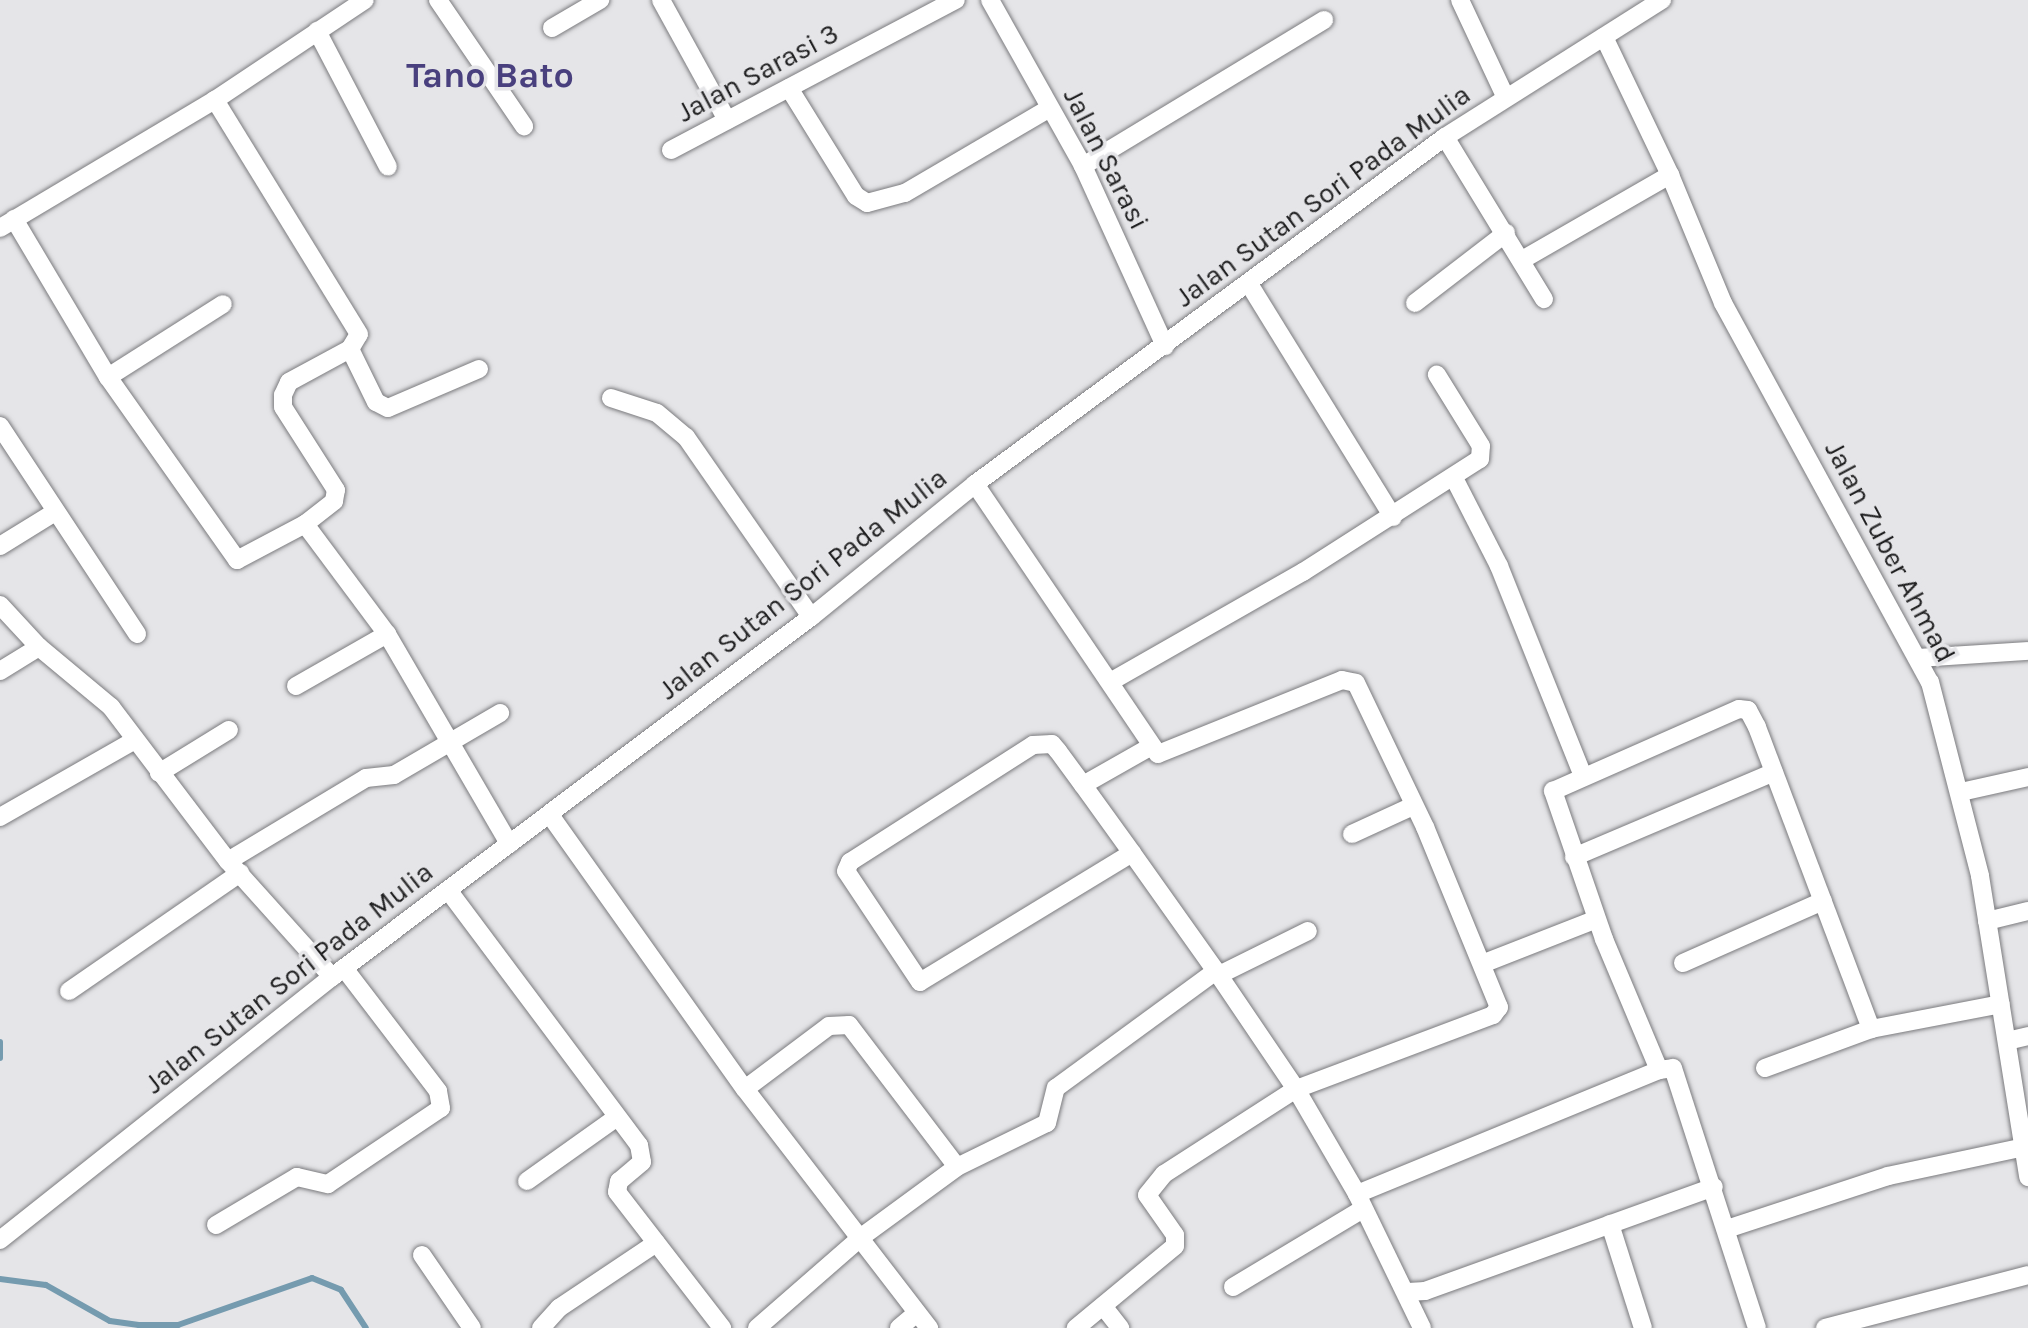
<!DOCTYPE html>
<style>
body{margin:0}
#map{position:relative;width:2028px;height:1328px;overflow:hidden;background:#e5e5e8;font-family:Karla,sans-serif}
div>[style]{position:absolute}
.stream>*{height:6px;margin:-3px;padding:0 3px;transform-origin:3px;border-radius:3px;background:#759baf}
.roads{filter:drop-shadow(0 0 2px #7b7b7e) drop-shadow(0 0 2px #7b7b7e)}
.minor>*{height:18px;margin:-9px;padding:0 9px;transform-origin:9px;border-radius:9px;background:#fff}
span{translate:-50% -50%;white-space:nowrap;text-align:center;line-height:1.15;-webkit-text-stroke:7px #e5e5e8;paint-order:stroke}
.street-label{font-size:28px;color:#212122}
.district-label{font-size:36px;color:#49407e;font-weight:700}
</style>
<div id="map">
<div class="stream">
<i style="left:0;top:1042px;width:16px;rotate:90deg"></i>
<i style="left:0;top:1279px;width:46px;rotate:7.4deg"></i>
<i style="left:46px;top:1285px;width:73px;rotate:29.4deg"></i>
<i style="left:110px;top:1321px;width:29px;rotate:8deg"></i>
<i style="left:139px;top:1325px;width:39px"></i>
<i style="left:178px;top:1325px;width:142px;rotate:-19.3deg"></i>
<i style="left:312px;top:1278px;width:31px;rotate:22deg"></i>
<i style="left:341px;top:1290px;width:45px;rotate:56.7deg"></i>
</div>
<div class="roads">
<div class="minor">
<i style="left:438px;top:0;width:153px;rotate:55.7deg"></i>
<i style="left:661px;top:0;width:137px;rotate:61.2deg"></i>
<i style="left:990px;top:0;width:190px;rotate:60.7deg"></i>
<i style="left:1083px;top:166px;width:198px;rotate:65.5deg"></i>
<i style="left:1460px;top:0;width:108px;rotate:64.9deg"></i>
<i style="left:552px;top:28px;width:56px;rotate:-30.3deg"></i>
<i style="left:317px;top:31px;width:153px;rotate:62.4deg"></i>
<i style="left:1604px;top:37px;width:153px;rotate:64.4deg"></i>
<i style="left:1670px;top:175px;width:139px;rotate:67.5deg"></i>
<i style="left:1723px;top:303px;width:432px;rotate:61.4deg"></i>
<i style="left:1930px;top:682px;width:200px;rotate:75.5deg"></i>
<i style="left:1980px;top:876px;width:305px;rotate:80.9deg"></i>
<i style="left:789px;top:88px;width:127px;rotate:58.2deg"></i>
<i style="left:856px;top:196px;width:13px;rotate:32deg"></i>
<i style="left:867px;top:203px;width:39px;rotate:-15deg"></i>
<i style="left:905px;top:193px;width:168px;rotate:-30.4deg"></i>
<i style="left:1445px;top:137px;width:190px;rotate:58.6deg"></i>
<i style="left:671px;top:150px;width:322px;rotate:-27.8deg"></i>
<i style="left:1083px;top:166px;width:282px;rotate:-31.2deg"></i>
<i style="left:14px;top:219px;width:184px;rotate:59.3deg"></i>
<i style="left:108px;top:377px;width:224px;rotate:54.8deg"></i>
<i style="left:237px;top:560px;width:77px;rotate:-27.9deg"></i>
<i style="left:305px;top:524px;width:37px;rotate:-38deg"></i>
<i style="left:334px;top:501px;width:11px;rotate:-80deg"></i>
<i style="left:336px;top:490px;width:98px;rotate:-122.6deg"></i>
<i style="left:283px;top:407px;width:12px;rotate:-90deg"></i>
<i style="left:283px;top:395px;width:14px;rotate:-65deg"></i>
<i style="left:289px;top:382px;width:69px;rotate:-28.4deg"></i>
<i style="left:350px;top:349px;width:17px;rotate:-59deg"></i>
<i style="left:359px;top:334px;width:275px;rotate:-121.6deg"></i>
<i style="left:0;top:228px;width:250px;rotate:-30.8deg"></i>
<i style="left:215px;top:100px;width:180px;rotate:-33.7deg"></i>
<i style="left:1522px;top:260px;width:171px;rotate:-29.9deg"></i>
<i style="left:1249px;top:284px;width:274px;rotate:58.3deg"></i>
<i style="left:1415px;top:303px;width:115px;rotate:-37.6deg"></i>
<i style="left:350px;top:349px;width:59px;rotate:63.9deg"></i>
<i style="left:376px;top:402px;width:13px;rotate:27deg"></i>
<i style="left:388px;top:408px;width:99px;rotate:-23.2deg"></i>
<i style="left:108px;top:377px;width:136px;rotate:-32.4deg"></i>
<i style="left:611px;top:398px;width:48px;rotate:18.1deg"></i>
<i style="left:657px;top:413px;width:38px;rotate:40deg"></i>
<i style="left:686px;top:437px;width:219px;rotate:55.2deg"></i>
<i style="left:0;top:426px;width:249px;rotate:56.6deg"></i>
<i style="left:1454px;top:478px;width:99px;rotate:62.9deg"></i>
<i style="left:1499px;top:566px;width:224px;rotate:68.2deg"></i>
<i style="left:975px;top:484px;width:326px;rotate:55.9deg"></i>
<i style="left:1158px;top:754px;width:198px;rotate:-21.9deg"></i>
<i style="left:1342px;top:680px;width:14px;rotate:12deg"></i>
<i style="left:1356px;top:683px;width:160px;rotate:64.4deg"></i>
<i style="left:1425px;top:827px;width:195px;rotate:67.7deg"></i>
<i style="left:1499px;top:1007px;width:10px;rotate:127deg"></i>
<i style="left:1493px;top:1015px;width:210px;rotate:159.4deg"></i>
<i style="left:1296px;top:1089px;width:157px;rotate:147.2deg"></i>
<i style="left:1164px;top:1174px;width:27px;rotate:129deg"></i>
<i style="left:1147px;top:1195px;width:49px;rotate:55deg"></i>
<i style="left:1175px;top:1235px;width:11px;rotate:90deg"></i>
<i style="left:1175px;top:1246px;width:129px;rotate:140.4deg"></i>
<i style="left:305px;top:524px;width:137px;rotate:53.3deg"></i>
<i style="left:387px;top:634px;width:243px;rotate:59.8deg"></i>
<i style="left:0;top:546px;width:65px;rotate:-31.7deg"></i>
<i style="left:0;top:605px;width:57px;rotate:47.1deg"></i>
<i style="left:39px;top:647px;width:94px;rotate:39.8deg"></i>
<i style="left:111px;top:707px;width:193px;rotate:52.8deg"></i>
<i style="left:228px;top:861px;width:156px;rotate:48.1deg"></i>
<i style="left:1919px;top:658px;width:109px;rotate:-3.7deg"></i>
<i style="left:0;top:671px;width:46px;rotate:-31.6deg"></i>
<i style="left:1110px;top:682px;width:222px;rotate:-29.7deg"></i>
<i style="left:1303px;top:572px;width:210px;rotate:-32.6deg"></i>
<i style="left:1480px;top:459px;width:13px;rotate:-86deg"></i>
<i style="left:1481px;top:446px;width:84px;rotate:-121.8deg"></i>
<i style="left:296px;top:686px;width:105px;rotate:-29.7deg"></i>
<i style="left:159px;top:773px;width:82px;rotate:-31.6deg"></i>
<i style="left:1083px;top:785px;width:77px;rotate:-29.6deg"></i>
<i style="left:1961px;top:792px;width:69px;rotate:-12.6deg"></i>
<i style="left:550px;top:815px;width:336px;rotate:54.6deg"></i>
<i style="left:745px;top:1089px;width:302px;rotate:52.4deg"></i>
<i style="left:0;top:817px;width:155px;rotate:-29.7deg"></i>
<i style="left:1352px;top:834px;width:67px;rotate:-24.7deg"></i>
<i style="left:1132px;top:853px;width:248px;rotate:148.7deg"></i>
<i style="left:920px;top:982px;width:133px;rotate:-123.7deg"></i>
<i style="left:846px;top:871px;width:10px;rotate:-66deg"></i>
<i style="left:850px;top:862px;width:217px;rotate:-32.6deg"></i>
<i style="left:1033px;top:745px;width:19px;rotate:-3deg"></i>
<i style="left:1052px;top:744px;width:9px;rotate:49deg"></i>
<i style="left:1058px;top:751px;width:42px;rotate:53.7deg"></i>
<i style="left:1083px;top:785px;width:84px;rotate:54.2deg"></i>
<i style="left:1132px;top:853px;width:145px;rotate:54.6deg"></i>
<i style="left:1216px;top:971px;width:143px;rotate:55.9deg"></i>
<i style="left:1296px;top:1089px;width:121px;rotate:59.8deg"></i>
<i style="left:1357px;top:1194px;width:149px;rotate:64.1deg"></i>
<i style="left:1574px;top:857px;width:217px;rotate:-23deg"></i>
<i style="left:228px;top:861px;width:161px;rotate:-31deg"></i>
<i style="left:366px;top:778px;width:28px;rotate:-6deg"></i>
<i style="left:394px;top:775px;width:123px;rotate:-30.3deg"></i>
<i style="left:448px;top:890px;width:319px;rotate:53.2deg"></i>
<i style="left:639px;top:1145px;width:17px;rotate:80deg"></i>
<i style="left:642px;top:1162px;width:30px;rotate:140deg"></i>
<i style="left:619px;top:1181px;width:11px;rotate:100deg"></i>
<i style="left:617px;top:1192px;width:172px;rotate:52.3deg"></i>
<i style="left:1987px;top:921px;width:42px;rotate:-13.7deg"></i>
<i style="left:1683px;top:963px;width:153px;rotate:-23.9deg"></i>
<i style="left:1482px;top:964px;width:123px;rotate:-21.4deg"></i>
<i style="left:1219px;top:975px;width:99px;rotate:-26.3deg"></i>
<i style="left:69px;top:991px;width:208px;rotate:-34.6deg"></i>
<i style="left:2007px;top:1041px;width:22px;rotate:-13deg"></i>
<i style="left:1765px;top:1068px;width:113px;rotate:-20.2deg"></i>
<i style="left:1871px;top:1029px;width:132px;rotate:-10.9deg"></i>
<i style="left:1659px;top:1070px;width:142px;rotate:-112.8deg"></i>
<i style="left:1604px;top:939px;width:157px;rotate:-109deg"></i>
<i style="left:1553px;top:791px;width:203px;rotate:-23.8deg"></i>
<i style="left:1739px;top:709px;width:9px;rotate:6deg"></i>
<i style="left:1748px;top:710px;width:19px;rotate:62deg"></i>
<i style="left:1757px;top:727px;width:323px;rotate:69.3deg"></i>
<i style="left:745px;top:1089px;width:105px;rotate:-36.9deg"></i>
<i style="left:829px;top:1026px;width:20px;rotate:-3deg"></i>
<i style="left:849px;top:1025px;width:178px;rotate:52.7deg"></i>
<i style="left:527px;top:1181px;width:110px;rotate:-35.4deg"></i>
<i style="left:1357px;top:1194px;width:326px;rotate:-22.3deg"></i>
<i style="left:1659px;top:1070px;width:14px;rotate:-8deg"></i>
<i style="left:1673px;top:1068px;width:273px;rotate:72.1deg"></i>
<i style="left:1610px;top:1224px;width:109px;rotate:72.4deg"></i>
<i style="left:216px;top:1225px;width:94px;rotate:-30.7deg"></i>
<i style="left:297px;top:1177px;width:32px;rotate:13deg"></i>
<i style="left:328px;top:1184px;width:136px;rotate:-33.9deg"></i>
<i style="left:441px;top:1108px;width:17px;rotate:-100deg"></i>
<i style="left:438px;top:1091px;width:155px;rotate:-127.4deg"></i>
<i style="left:1727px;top:1229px;width:169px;rotate:-18.2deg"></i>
<i style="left:1888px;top:1176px;width:139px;rotate:-12deg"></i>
<i style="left:0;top:1240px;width:424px;rotate:-38.4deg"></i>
<i style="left:332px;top:977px;width:599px;rotate:-36.93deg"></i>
<i style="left:811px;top:617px;width:211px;rotate:-39deg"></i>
<i style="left:975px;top:484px;width:584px;rotate:-36.44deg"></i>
<i style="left:1445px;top:137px;width:257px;rotate:-32.3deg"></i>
<i style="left:422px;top:1255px;width:88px;rotate:55.6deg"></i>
<i style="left:1233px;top:1287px;width:152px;rotate:-31deg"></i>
<i style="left:1408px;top:1292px;width:17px;rotate:-3deg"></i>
<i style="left:1425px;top:1291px;width:307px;rotate:-19.8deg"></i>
<i style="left:1103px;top:1306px;width:28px;rotate:52deg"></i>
<i style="left:541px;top:1328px;width:27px;rotate:-48deg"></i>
<i style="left:559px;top:1308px;width:117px;rotate:-33.8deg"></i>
<i style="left:757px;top:1328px;width:137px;rotate:-41.1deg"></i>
<i style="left:860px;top:1238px;width:120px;rotate:-36.2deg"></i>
<i style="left:957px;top:1167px;width:100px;rotate:-26.1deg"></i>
<i style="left:1047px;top:1123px;width:36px;rotate:-76deg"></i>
<i style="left:1056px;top:1088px;width:198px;rotate:-36.2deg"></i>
<i style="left:899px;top:1328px;width:23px;rotate:-40deg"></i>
<i style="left:1825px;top:1328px;width:210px;rotate:-14.6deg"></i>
</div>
</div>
<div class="street-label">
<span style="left:758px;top:73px;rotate:-28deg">Jalan Sarasi 3</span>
<span style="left:1106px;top:159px;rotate:63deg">Jalan Sarasi</span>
<span style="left:1323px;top:196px;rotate:-36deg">Jalan Sutan Sori Pada Mulia</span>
<span style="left:1890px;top:552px;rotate:62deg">Jalan Zuber Ahmad</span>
<span style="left:803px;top:584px;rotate:-38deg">Jalan Sutan Sori Pada Mulia</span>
<span style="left:289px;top:978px;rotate:-38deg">Jalan Sutan Sori Pada Mulia</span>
</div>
<div class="district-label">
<span style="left:490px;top:76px">Tano Bato</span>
</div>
</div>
